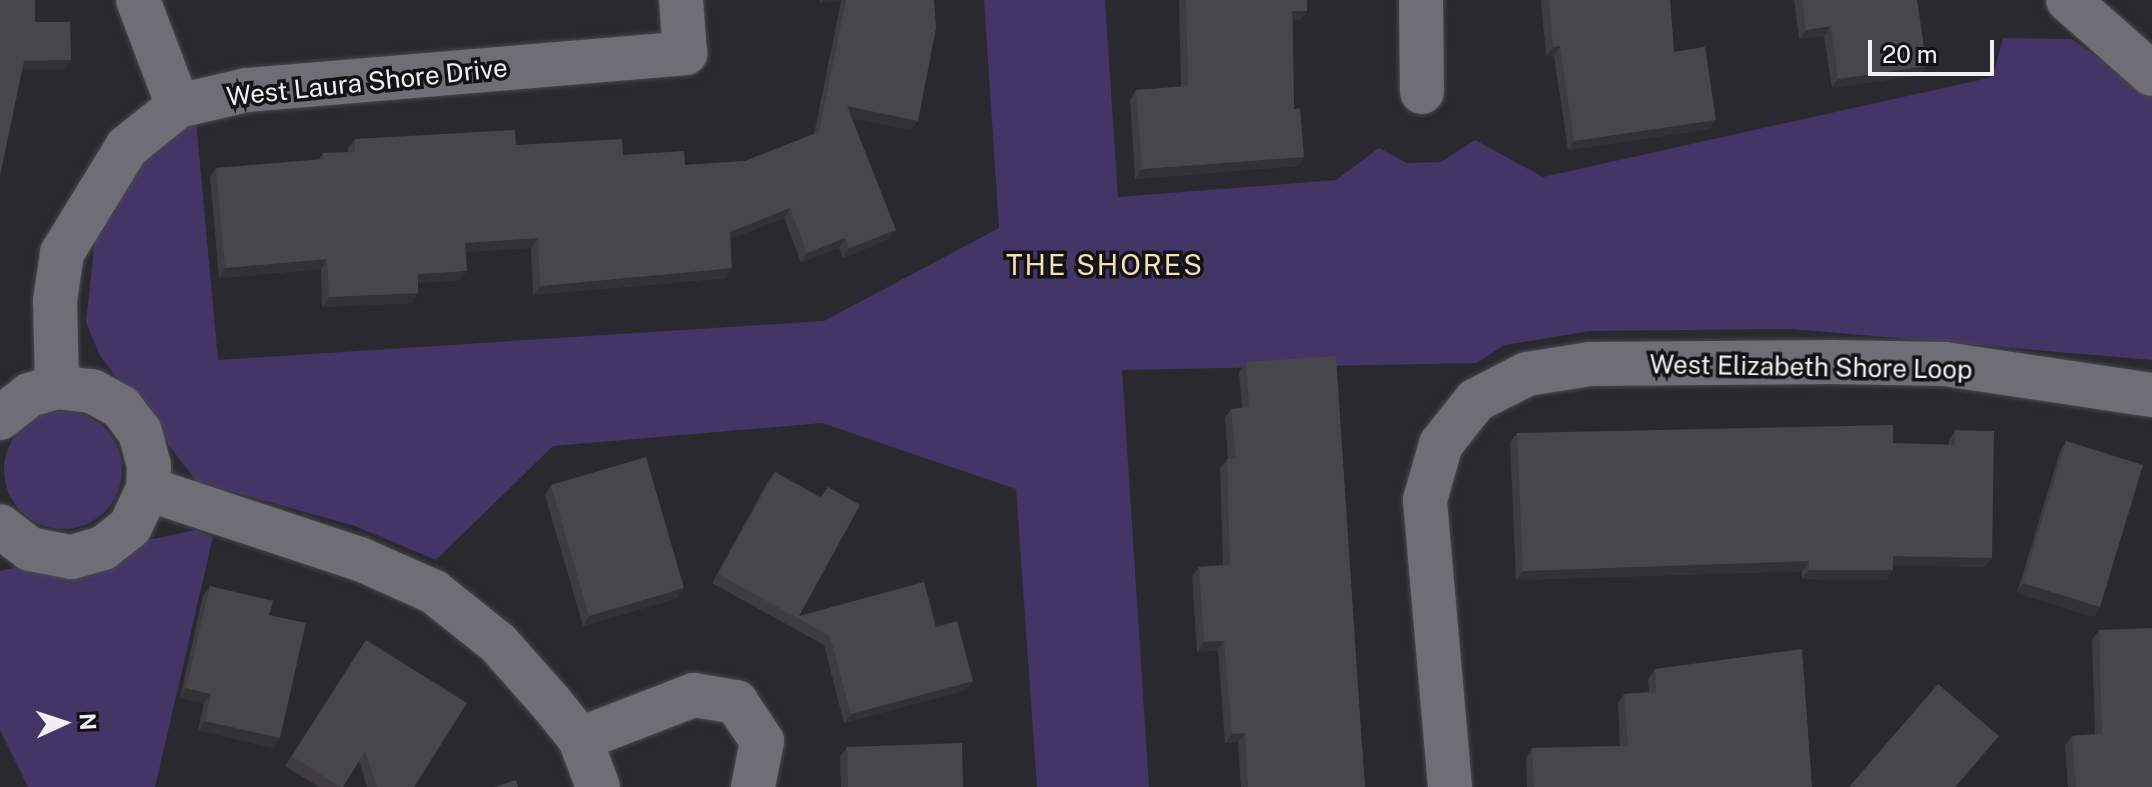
<!DOCTYPE html>
<style>
body{margin:0}
#map{position:relative;width:2152px;height:787px;overflow:hidden;background:#2a292f;font-family:"Public Sans",sans-serif}
div>[style]{position:absolute}
.green>*{inset:0;background:#433666}
.round{border-radius:50%}
.roads{filter:drop-shadow(0 0 2px #48474c) drop-shadow(0 0 2px #48474c)}
.minor>*{height:44px;margin:-22px;padding:0 22px;transform-origin:22px;border-radius:22px;background:#6f6d75}
.wall>*{inset:0;background:#3e3c42}
.shaded-wall>*{inset:0;background:#323136}
.building>*{inset:0;background:#48464d}
span{translate:-50% -50%;white-space:nowrap;text-align:center;line-height:1.15;-webkit-text-stroke:7px #131215;paint-order:stroke}
.street-label{font-size:26px;color:#f0eff3}
.neighbourhood-label{font-size:28px;color:#f9deb6;letter-spacing:2px}
.north{position:absolute;left:24px;top:683px;width:80px;height:80px;-webkit-text-stroke:6px #131215;paint-order:stroke;rotate:87deg;font-size:22px;font-weight:700;line-height:32px;text-align:center;color:#f0eff3}
.north::after{content:'';display:block;margin:auto;width:28px;height:36px;background:#f0eff3;clip-path:polygon(50% 0,100% 100%,50% 72%,0 100%)}
.scale{position:absolute;left:1868px;top:40px;width:126px;height:36px;box-sizing:border-box;border:4px solid #f0eff3;border-top:0;padding-left:10px;font-size:24px;line-height:28px;white-space:nowrap;color:#f0eff3;-webkit-text-stroke:6px #131215;paint-order:stroke}
</style>
<div id="map">
<div class="green">
<i style="clip-path:polygon(984px 0,1105px 0,1118px 197px,1336px 180px,1379px 148px,1407px 163px,1441px 162px,1475px 140px,1543px 177px,1993px 77px,2003px 38px,2072px 39px,2152px 97px,2152px 360px,1792px 329px,1590px 331px,1504px 345px,1477px 363px,1122px 370px,1149px 787px,1037px 787px,1016px 489px,822px 423px,553px 446px,436px 560px,355px 526px,197px 482px,100px 356px,86px 322px,96px 230px,156px 145px,196px 121px,218px 360px,824px 321px,999px 228px)"></i>
<i class="round" style="left:4px;top:411px;width:118px;height:118px"></i>
<i style="clip-path:polygon(196px 530px,213px 537px,155px 787px,28px 787px,0 730px,0 571px)"></i>
</div>
<div class="roads">
<div class="minor">
<i style="left:138px;top:0;width:113px;rotate:69.3deg"></i>
<i style="left:1421px;top:0;width:92px;rotate:89.4deg"></i>
<i style="left:2068px;top:0;width:112px;rotate:41.4deg"></i>
<i style="left:57px;top:387px;width:86px;rotate:-91.3deg"></i>
<i style="left:55px;top:301px;width:49px;rotate:-81.7deg"></i>
<i style="left:62px;top:253px;width:124px;rotate:-58.5deg"></i>
<i style="left:127px;top:147px;width:65px;rotate:-38.8deg"></i>
<i style="left:178px;top:106px;width:71px;rotate:-13.1deg"></i>
<i style="left:247px;top:90px;width:440px;rotate:-4.8deg"></i>
<i style="left:685px;top:53px;width:53px;rotate:-94.3deg"></i>
<i style="left:0;top:418px;width:37px;rotate:-38deg"></i>
<i style="left:29px;top:395px;width:29px;rotate:-16deg"></i>
<i style="left:57px;top:387px;width:35px;rotate:7deg"></i>
<i style="left:92px;top:391px;width:33px;rotate:29deg"></i>
<i style="left:121px;top:407px;width:31px;rotate:53deg"></i>
<i style="left:140px;top:432px;width:34px;rotate:75deg"></i>
<i style="left:149px;top:465px;width:24px;rotate:92deg"></i>
<i style="left:148px;top:489px;width:42px;rotate:115.3deg"></i>
<i style="left:130px;top:527px;width:34px;rotate:142deg"></i>
<i style="left:103px;top:548px;width:33px;rotate:164deg"></i>
<i style="left:71px;top:557px;width:42px;rotate:-169deg"></i>
<i style="left:30px;top:549px;width:38px;rotate:-143deg"></i>
<i style="left:148px;top:489px;width:223px;rotate:18.3deg"></i>
<i style="left:360px;top:559px;width:81px;rotate:24deg"></i>
<i style="left:434px;top:592px;width:82px;rotate:38.6deg"></i>
<i style="left:498px;top:643px;width:81px;rotate:48.5deg"></i>
<i style="left:552px;top:704px;width:45px;rotate:51.3deg"></i>
<i style="left:580px;top:739px;width:51px;rotate:69.4deg"></i>
<i style="left:580px;top:739px;width:122px;rotate:-21.1deg"></i>
<i style="left:694px;top:695px;width:43px;rotate:9.5deg"></i>
<i style="left:736px;top:702px;width:47px;rotate:56.3deg"></i>
<i style="left:762px;top:741px;width:47px;rotate:101.1deg"></i>
<i style="left:1450px;top:787px;width:288px;rotate:-95deg"></i>
<i style="left:1425px;top:500px;width:58px;rotate:-74.1deg"></i>
<i style="left:1441px;top:444px;width:56px;rotate:-51.5deg"></i>
<i style="left:1476px;top:400px;width:57px;rotate:-27deg"></i>
<i style="left:1527px;top:374px;width:64px;rotate:-9deg"></i>
<i style="left:1590px;top:364px;width:242px;rotate:-0.5deg"></i>
<i style="left:1832px;top:362px;width:113px;rotate:1deg"></i>
<i style="left:1945px;top:364px;width:209px;rotate:8.5deg"></i>
</div>
</div>
<div class="wall">
<i style="clip-path:polygon(820px 0,934px 0,911px 130px,852px 118px,889px 239px,843px 258px,839px 248px,801px 262px,784px 218px,730px 239px,726px 278px,533px 295px,531px 248px,466px 252px,460px 280px,418px 283px,412px 303px,322px 307px,321px 269px,219px 278px,210px 177px,216px 168px,319px 160px,323px 153px,348px 152px,348px 148px,355px 139px,516px 145px,623px 155px,685px 165px,745px 161px,814px 134px,841px 1px,820px 3px)"></i>
<i style="clip-path:polygon(1179px 0,1307px 0,1307px 11px,1300px 20px,1293px 20px,1294px 109px,1304px 157px,1298px 166px,1135px 179px,1130px 100px,1136px 90px,1181px 87px)"></i>
<i style="clip-path:polygon(1541px 0,1670px 0,1674px 52px,1716px 120px,1709px 129px,1568px 150px,1554px 56px,1546px 56px)"></i>
<i style="clip-path:polygon(1794px 0,1917px 0,1920px 75px,1832px 88px,1824px 36px,1799px 39px)"></i>
<i style="clip-path:polygon(1246px 362px,1362px 746px,1365px 787px,1241px 787px,1238px 742px,1225px 743px,1218px 650px,1197px 652px,1192px 576px,1199px 567px,1223px 565px,1220px 468px,1228px 459px,1225px 418px,1231px 409px,1242px 408px,1239px 372px)"></i>
<i style="clip-path:polygon(1955px 430px,1985px 567px,1893px 565px,1893px 570px,1886px 580px,1802px 579px,1802px 571px,1516px 580px,1510px 442px,1517px 433px,1949px 445px,1949px 440px)"></i>
<i style="clip-path:polygon(2066px 441px,2094px 617px,2017px 593px,2060px 451px)"></i>
<i style="clip-path:polygon(775px 472px,821px 497px,828px 487px,799px 616px,936px 627px,973px 681px,966px 690px,844px 723px,824px 645px,712px 583px,768px 481px)"></i>
<i style="clip-path:polygon(551px 485px,678px 598px,583px 626px,545px 495px)"></i>
<i style="clip-path:polygon(210px 586px,269px 615px,273px 748px,198px 730px,204px 703px,180px 698px,203px 596px)"></i>
<i style="clip-path:polygon(2099px 630px,2152px 787px,2068px 787px,2065px 745px,2072px 736px,2095px 734px,2092px 640px)"></i>
<i style="clip-path:polygon(360px 649px,414px 787px,367px 787px,359px 761px,343px 787px,319px 787px,285px 766px)"></i>
<i style="clip-path:polygon(1655px 669px,1812px 787px,1527px 787px,1526px 758px,1532px 748px,1620px 746px,1618px 703px,1624px 694px,1649px 692px,1648px 679px)"></i>
<i style="clip-path:polygon(847px 747px,963px 787px,841px 787px,840px 756px)"></i>
</div>
<div class="shaded-wall">
<i style="clip-path:polygon(822px 0,841px 0,841px 1px,820px 3px)"></i>
<i style="clip-path:polygon(1292px 11px,1307px 11px,1300px 20px,1286px 20px)"></i>
<i style="clip-path:polygon(1831px 26px,1824px 36px,1799px 39px,1806px 30px)"></i>
<i style="clip-path:polygon(1560px 46px,1554px 56px,1546px 56px,1553px 47px)"></i>
<i style="clip-path:polygon(71px 60px,64px 70px,18px 70px,24px 61px)"></i>
<i style="clip-path:polygon(1927px 66px,1920px 75px,1832px 88px,1838px 79px)"></i>
<i style="clip-path:polygon(847px 106px,918px 121px,911px 130px,841px 116px)"></i>
<i style="clip-path:polygon(1716px 120px,1709px 129px,1568px 150px,1574px 141px)"></i>
<i style="clip-path:polygon(1304px 157px,1298px 166px,1135px 179px,1142px 169px)"></i>
<i style="clip-path:polygon(790px 208px,784px 218px,723px 242px,730px 232px)"></i>
<i style="clip-path:polygon(896px 230px,889px 239px,843px 258px,849px 248px)"></i>
<i style="clip-path:polygon(538px 238px,531px 248px,458px 252px,465px 243px)"></i>
<i style="clip-path:polygon(845px 238px,839px 248px,801px 262px,807px 253px)"></i>
<i style="clip-path:polygon(327px 259px,321px 269px,219px 278px,225px 268px)"></i>
<i style="clip-path:polygon(732px 268px,726px 278px,533px 295px,540px 286px)"></i>
<i style="clip-path:polygon(467px 271px,460px 280px,411px 284px,418px 274px)"></i>
<i style="clip-path:polygon(418px 293px,412px 303px,322px 307px,329px 297px)"></i>
<i style="clip-path:polygon(1893px 556px,1992px 558px,1985px 567px,1886px 565px)"></i>
<i style="clip-path:polygon(1809px 561px,1802px 571px,1516px 580px,1523px 571px)"></i>
<i style="clip-path:polygon(1809px 570px,1893px 570px,1886px 580px,1802px 579px)"></i>
<i style="clip-path:polygon(2023px 583px,2100px 607px,2094px 617px,2017px 593px)"></i>
<i style="clip-path:polygon(684px 588px,678px 598px,583px 626px,589px 616px)"></i>
<i style="clip-path:polygon(1224px 641px,1218px 650px,1197px 652px,1204px 642px)"></i>
<i style="clip-path:polygon(973px 681px,966px 690px,844px 723px,851px 714px)"></i>
<i style="clip-path:polygon(186px 688px,211px 694px,204px 703px,180px 698px)"></i>
<i style="clip-path:polygon(205px 721px,280px 738px,273px 748px,198px 730px)"></i>
<i style="clip-path:polygon(1245px 733px,1238px 742px,1225px 743px,1232px 734px)"></i>
<i style="clip-path:polygon(1999px 736px,1957px 787px,1955px 787px)"></i>
</div>
<div class="building">
<i style="clip-path:polygon(0 0,35px 0,35px 22px,70px 22px,71px 60px,24px 61px,0 176px)"></i>
<i style="clip-path:polygon(846px 0,934px 0,936px 28px,918px 121px,847px 106px,896px 230px,849px 248px,845px 238px,807px 253px,790px 208px,730px 232px,732px 268px,540px 286px,538px 238px,465px 243px,467px 271px,418px 274px,418px 293px,329px 297px,327px 259px,225px 268px,216px 168px,324px 159px,323px 153px,355px 152px,355px 139px,515px 130px,516px 145px,622px 139px,623px 155px,684px 151px,685px 165px,745px 161px,819px 132px)"></i>
<i style="clip-path:polygon(1186px 0,1307px 0,1307px 11px,1292px 11px,1294px 109px,1300px 108px,1304px 157px,1142px 169px,1136px 90px,1188px 86px)"></i>
<i style="clip-path:polygon(1549px 0,1670px 0,1674px 52px,1705px 47px,1716px 120px,1574px 141px,1560px 46px,1553px 47px)"></i>
<i style="clip-path:polygon(1802px 0,1917px 0,1927px 66px,1838px 79px,1831px 26px,1806px 30px)"></i>
<i style="clip-path:polygon(1336px 356px,1362px 746px,1365px 787px,1248px 787px,1245px 733px,1232px 734px,1224px 641px,1204px 642px,1199px 567px,1230px 565px,1227px 459px,1236px 459px,1231px 409px,1249px 407px,1246px 362px)"></i>
<i style="clip-path:polygon(1893px 425px,1893px 443px,1955px 445px,1955px 430px,1994px 431px,1992px 558px,1893px 556px,1893px 570px,1809px 570px,1809px 561px,1523px 571px,1517px 433px)"></i>
<i style="clip-path:polygon(2066px 441px,2143px 465px,2100px 607px,2023px 583px)"></i>
<i style="clip-path:polygon(646px 457px,684px 588px,589px 616px,551px 485px)"></i>
<i style="clip-path:polygon(775px 472px,821px 498px,828px 487px,860px 505px,799px 616px,924px 582px,936px 627px,957px 621px,973px 681px,851px 714px,830px 636px,718px 574px)"></i>
<i style="clip-path:polygon(210px 586px,273px 601px,269px 615px,306px 623px,280px 738px,205px 721px,211px 694px,186px 688px)"></i>
<i style="clip-path:polygon(2152px 628px,2152px 787px,2076px 787px,2072px 736px,2102px 734px,2099px 630px)"></i>
<i style="clip-path:polygon(366px 640px,467px 703px,414px 787px,377px 787px,365px 751px,343px 787px,340px 787px,292px 756px)"></i>
<i style="clip-path:polygon(1802px 649px,1812px 787px,1534px 787px,1532px 748px,1628px 746px,1624px 694px,1656px 692px,1655px 669px)"></i>
<i style="clip-path:polygon(1938px 684px,1999px 736px,1955px 787px,1849px 787px)"></i>
<i style="clip-path:polygon(962px 743px,963px 787px,848px 787px,847px 747px)"></i>
<i style="clip-path:polygon(516px 780px,518px 787px,495px 787px)"></i>
</div>
<div class="street-label">
<span style="left:367px;top:82px;rotate:-6deg">West Laura Shore Drive</span>
<span style="left:1811px;top:367px;rotate:1deg">West Elizabeth Shore Loop</span>
</div>
<div class="neighbourhood-label">
<span style="left:1105px;top:265px">THE SHORES</span>
</div>
<div class="north">N</div>
<div class="scale">20 m</div>
</div>
